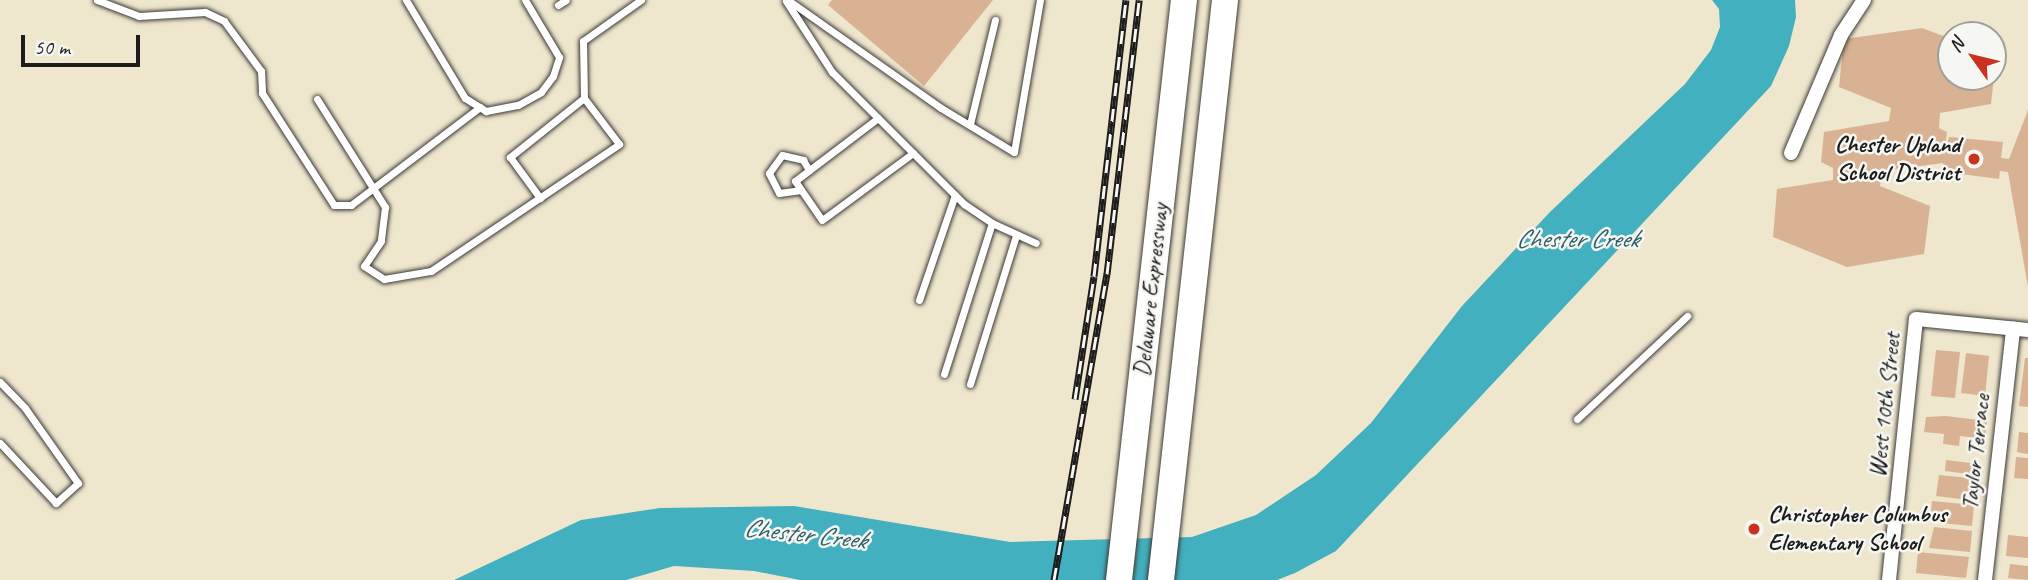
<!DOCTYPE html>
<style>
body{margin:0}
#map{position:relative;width:2028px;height:580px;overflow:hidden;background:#efe6ce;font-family:Caveat,sans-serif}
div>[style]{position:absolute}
.water>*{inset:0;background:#42b0bf}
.building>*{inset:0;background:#d8b292}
.roads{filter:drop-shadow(0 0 2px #3c3a37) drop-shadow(0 0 2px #3c3a37)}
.lane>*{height:7px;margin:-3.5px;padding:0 3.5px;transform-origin:3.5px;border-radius:3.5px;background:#fff}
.street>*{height:14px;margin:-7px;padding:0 7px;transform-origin:7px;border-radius:7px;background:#fff}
.highway>*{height:26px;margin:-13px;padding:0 13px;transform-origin:13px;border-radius:13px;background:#fff}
.rail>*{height:7px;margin-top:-3.5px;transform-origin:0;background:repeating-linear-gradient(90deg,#f6f6f2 0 13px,#1c1c1c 0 26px);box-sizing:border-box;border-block:2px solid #1c1c1c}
.dots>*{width:19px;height:19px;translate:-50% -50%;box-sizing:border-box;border:4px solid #f6f6f2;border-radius:50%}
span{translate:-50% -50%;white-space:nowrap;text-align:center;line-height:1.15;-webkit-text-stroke:5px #f6f6f2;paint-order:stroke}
.poi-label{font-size:24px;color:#1c1c1c;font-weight:700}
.right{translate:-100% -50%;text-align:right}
.left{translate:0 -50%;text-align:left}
.street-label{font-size:24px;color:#1c1c1c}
.water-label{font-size:26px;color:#2d5f65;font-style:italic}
.north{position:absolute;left:1937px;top:21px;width:70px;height:70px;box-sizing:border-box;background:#f6f6f2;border:2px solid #9f9f9c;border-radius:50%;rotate:304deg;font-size:19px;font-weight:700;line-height:28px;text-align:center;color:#1c1c1c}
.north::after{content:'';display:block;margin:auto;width:24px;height:32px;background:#c8321e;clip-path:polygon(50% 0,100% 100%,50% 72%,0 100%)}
.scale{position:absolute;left:21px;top:35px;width:119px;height:32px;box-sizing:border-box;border:4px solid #1c1c1c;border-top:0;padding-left:9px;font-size:21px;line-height:24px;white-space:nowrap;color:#1c1c1c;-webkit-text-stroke:5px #f6f6f2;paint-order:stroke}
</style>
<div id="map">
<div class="water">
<i style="clip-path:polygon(1712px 0,1795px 0,1796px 17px,1789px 46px,1771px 86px,1336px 551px,1295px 573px,1277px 580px,800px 580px,754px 571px,674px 566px,626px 580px,454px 580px,581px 520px,660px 508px,794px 506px,1010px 542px,1192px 537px,1256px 515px,1316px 475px,1371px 423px,1462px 306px,1550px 212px,1685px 84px,1711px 50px,1720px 27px,1719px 9px)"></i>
</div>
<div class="building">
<i style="clip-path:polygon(832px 0,993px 0,924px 86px,828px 5px)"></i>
<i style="clip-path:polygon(1922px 28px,1951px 39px,1951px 77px,1994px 77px,1991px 104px,1940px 113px,1939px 128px,1947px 132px,1944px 156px,1949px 137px,2003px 142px,2001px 158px,2009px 159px,2028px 110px,2028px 287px,2008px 172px,2000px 171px,1999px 179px,1946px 172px,1943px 163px,1883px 171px,1880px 186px,1930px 206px,1924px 254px,1847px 267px,1773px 237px,1777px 189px,1833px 180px,1833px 168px,1821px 162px,1824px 132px,1889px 121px,1891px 108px,1839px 87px,1844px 39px)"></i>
<i style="clip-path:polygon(1936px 350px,1960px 352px,1955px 398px,1931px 396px)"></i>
<i style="clip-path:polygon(1966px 353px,1989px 356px,1985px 396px,1961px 393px)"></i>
<i style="clip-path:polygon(2025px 358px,2028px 358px,2028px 407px,2019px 406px)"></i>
<i style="clip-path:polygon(1946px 416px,1987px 421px,1985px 439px,1960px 436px,1959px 446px,1943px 444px,1944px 434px,1924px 432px,1926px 417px)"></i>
<i style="clip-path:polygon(2019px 432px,2028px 433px,2028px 454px,2017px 452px)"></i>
<i style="clip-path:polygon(2016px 457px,2028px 458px,2028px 479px,2014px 478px)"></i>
<i style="clip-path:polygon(1946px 460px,1979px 464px,1977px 475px,1945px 471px)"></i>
<i style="clip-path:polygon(1939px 475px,1978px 479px,1976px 501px,1936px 496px)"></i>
<i style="clip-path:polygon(1932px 501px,1974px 505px,1972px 526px,1940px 523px,1931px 511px)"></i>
<i style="clip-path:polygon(1934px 527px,1972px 531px,1970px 552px,1929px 548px)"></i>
<i style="clip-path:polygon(2008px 535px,2028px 537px,2028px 558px,2006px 556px)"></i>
<i style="clip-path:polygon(1918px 552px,1969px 557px,1966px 578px,1916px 573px)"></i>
<i style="clip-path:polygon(2010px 564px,2028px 566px,2028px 580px,2008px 578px)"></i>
</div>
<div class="roads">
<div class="lane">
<i style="left:97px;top:0;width:45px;rotate:20.9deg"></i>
<i style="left:139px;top:16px;width:66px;rotate:-3.5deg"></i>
<i style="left:205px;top:12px;width:21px;rotate:25deg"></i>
<i style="left:224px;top:21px;width:62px;rotate:53.5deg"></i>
<i style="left:261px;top:71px;width:22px;rotate:87deg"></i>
<i style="left:262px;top:93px;width:133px;rotate:57.3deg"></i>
<i style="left:334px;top:205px;width:17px"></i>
<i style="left:351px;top:205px;width:162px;rotate:-37.2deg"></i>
<i style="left:406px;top:0;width:114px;rotate:59deg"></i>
<i style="left:465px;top:98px;width:25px;rotate:32deg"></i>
<i style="left:486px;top:111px;width:33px;rotate:-11deg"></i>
<i style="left:518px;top:105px;width:26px;rotate:-29deg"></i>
<i style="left:541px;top:92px;width:20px;rotate:-53deg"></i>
<i style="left:553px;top:76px;width:20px;rotate:-72deg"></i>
<i style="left:559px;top:57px;width:66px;rotate:-120.8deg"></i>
<i style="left:788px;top:0;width:187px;rotate:35.2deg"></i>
<i style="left:941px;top:108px;width:85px;rotate:31.1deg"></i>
<i style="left:1014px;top:152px;width:154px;rotate:-80.3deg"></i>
<i style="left:786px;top:1px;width:85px;rotate:57.1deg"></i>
<i style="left:832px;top:72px;width:187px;rotate:45deg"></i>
<i style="left:964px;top:204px;width:34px;rotate:34deg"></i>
<i style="left:992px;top:223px;width:48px;rotate:24.4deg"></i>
<i style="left:558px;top:5px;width:9px;rotate:-32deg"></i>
<i style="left:584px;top:98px;width:57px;rotate:-91deg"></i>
<i style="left:583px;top:41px;width:71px;rotate:-35.3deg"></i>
<i style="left:317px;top:99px;width:128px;rotate:57.8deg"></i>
<i style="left:385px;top:207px;width:34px;rotate:97deg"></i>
<i style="left:381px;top:241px;width:30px;rotate:124deg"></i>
<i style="left:364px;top:266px;width:24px;rotate:33deg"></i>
<i style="left:384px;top:279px;width:48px;rotate:-9.7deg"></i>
<i style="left:431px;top:271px;width:227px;rotate:-34deg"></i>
<i style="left:619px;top:144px;width:58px;rotate:-127.3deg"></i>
<i style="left:584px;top:98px;width:95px;rotate:141.4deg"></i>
<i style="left:510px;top:157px;width:51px;rotate:53.8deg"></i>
<i style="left:878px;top:118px;width:104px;rotate:142.8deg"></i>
<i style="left:795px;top:181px;width:47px;rotate:55.3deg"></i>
<i style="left:822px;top:220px;width:113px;rotate:-36.4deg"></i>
<i style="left:970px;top:124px;width:107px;rotate:-76.5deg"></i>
<i style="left:801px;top:190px;width:22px;rotate:172deg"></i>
<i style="left:779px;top:193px;width:22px;rotate:-117deg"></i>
<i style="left:769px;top:173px;width:22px;rotate:-54deg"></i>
<i style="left:782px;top:155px;width:22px;rotate:13deg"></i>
<i style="left:803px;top:160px;width:12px;rotate:59deg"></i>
<i style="left:919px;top:300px;width:111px;rotate:-71.1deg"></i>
<i style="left:944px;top:374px;width:158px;rotate:-72.4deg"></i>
<i style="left:0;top:382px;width:36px;rotate:46deg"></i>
<i style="left:25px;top:408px;width:92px;rotate:54.8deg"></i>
<i style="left:78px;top:483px;width:30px;rotate:138deg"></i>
<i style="left:56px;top:503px;width:82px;rotate:-133deg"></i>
<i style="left:970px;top:384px;width:156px;rotate:-72.8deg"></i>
<i style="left:1577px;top:419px;width:151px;rotate:-43.1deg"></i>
</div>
<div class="street">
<i style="left:1791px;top:153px;width:128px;rotate:-67deg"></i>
<i style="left:1841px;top:35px;width:42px;rotate:-56.7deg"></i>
<i style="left:1889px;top:580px;width:262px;rotate:-84.1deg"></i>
<i style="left:1916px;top:319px;width:113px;rotate:5.6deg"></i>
<i style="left:1985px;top:580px;width:253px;rotate:-83.6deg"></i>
</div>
<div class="highway">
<i style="left:1119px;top:580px;width:584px;rotate:-83.61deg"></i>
<i style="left:1161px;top:580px;width:584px;rotate:-83.7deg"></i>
</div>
</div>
<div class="rail">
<i style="left:1075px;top:399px;width:124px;rotate:-81.2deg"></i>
<i style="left:1094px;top:276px;width:278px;rotate:-83.4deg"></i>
<i style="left:1054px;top:580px;width:311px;rotate:-80.2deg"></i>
<i style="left:1107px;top:274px;width:276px;rotate:-83.3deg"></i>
</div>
<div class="dots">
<i style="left:1974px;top:159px;background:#c8321e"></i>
<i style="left:1754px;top:529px;background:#c8321e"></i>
</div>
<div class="poi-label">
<span class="right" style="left:1960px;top:159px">Chester Upland<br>School District</span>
<span class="left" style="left:1768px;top:529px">Christopher Columbus<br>Elementary School</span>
</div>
<div class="street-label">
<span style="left:1151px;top:290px;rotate:-84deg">Delaware Expressway</span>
<span style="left:1885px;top:405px;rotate:-84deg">West 10th Street</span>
<span style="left:1976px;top:452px;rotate:-84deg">Taylor Terrace</span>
</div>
<div class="water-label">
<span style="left:1577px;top:239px">Chester Creek</span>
<span style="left:805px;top:534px;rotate:6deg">Chester Creek</span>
</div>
<div class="north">N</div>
<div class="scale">50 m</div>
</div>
